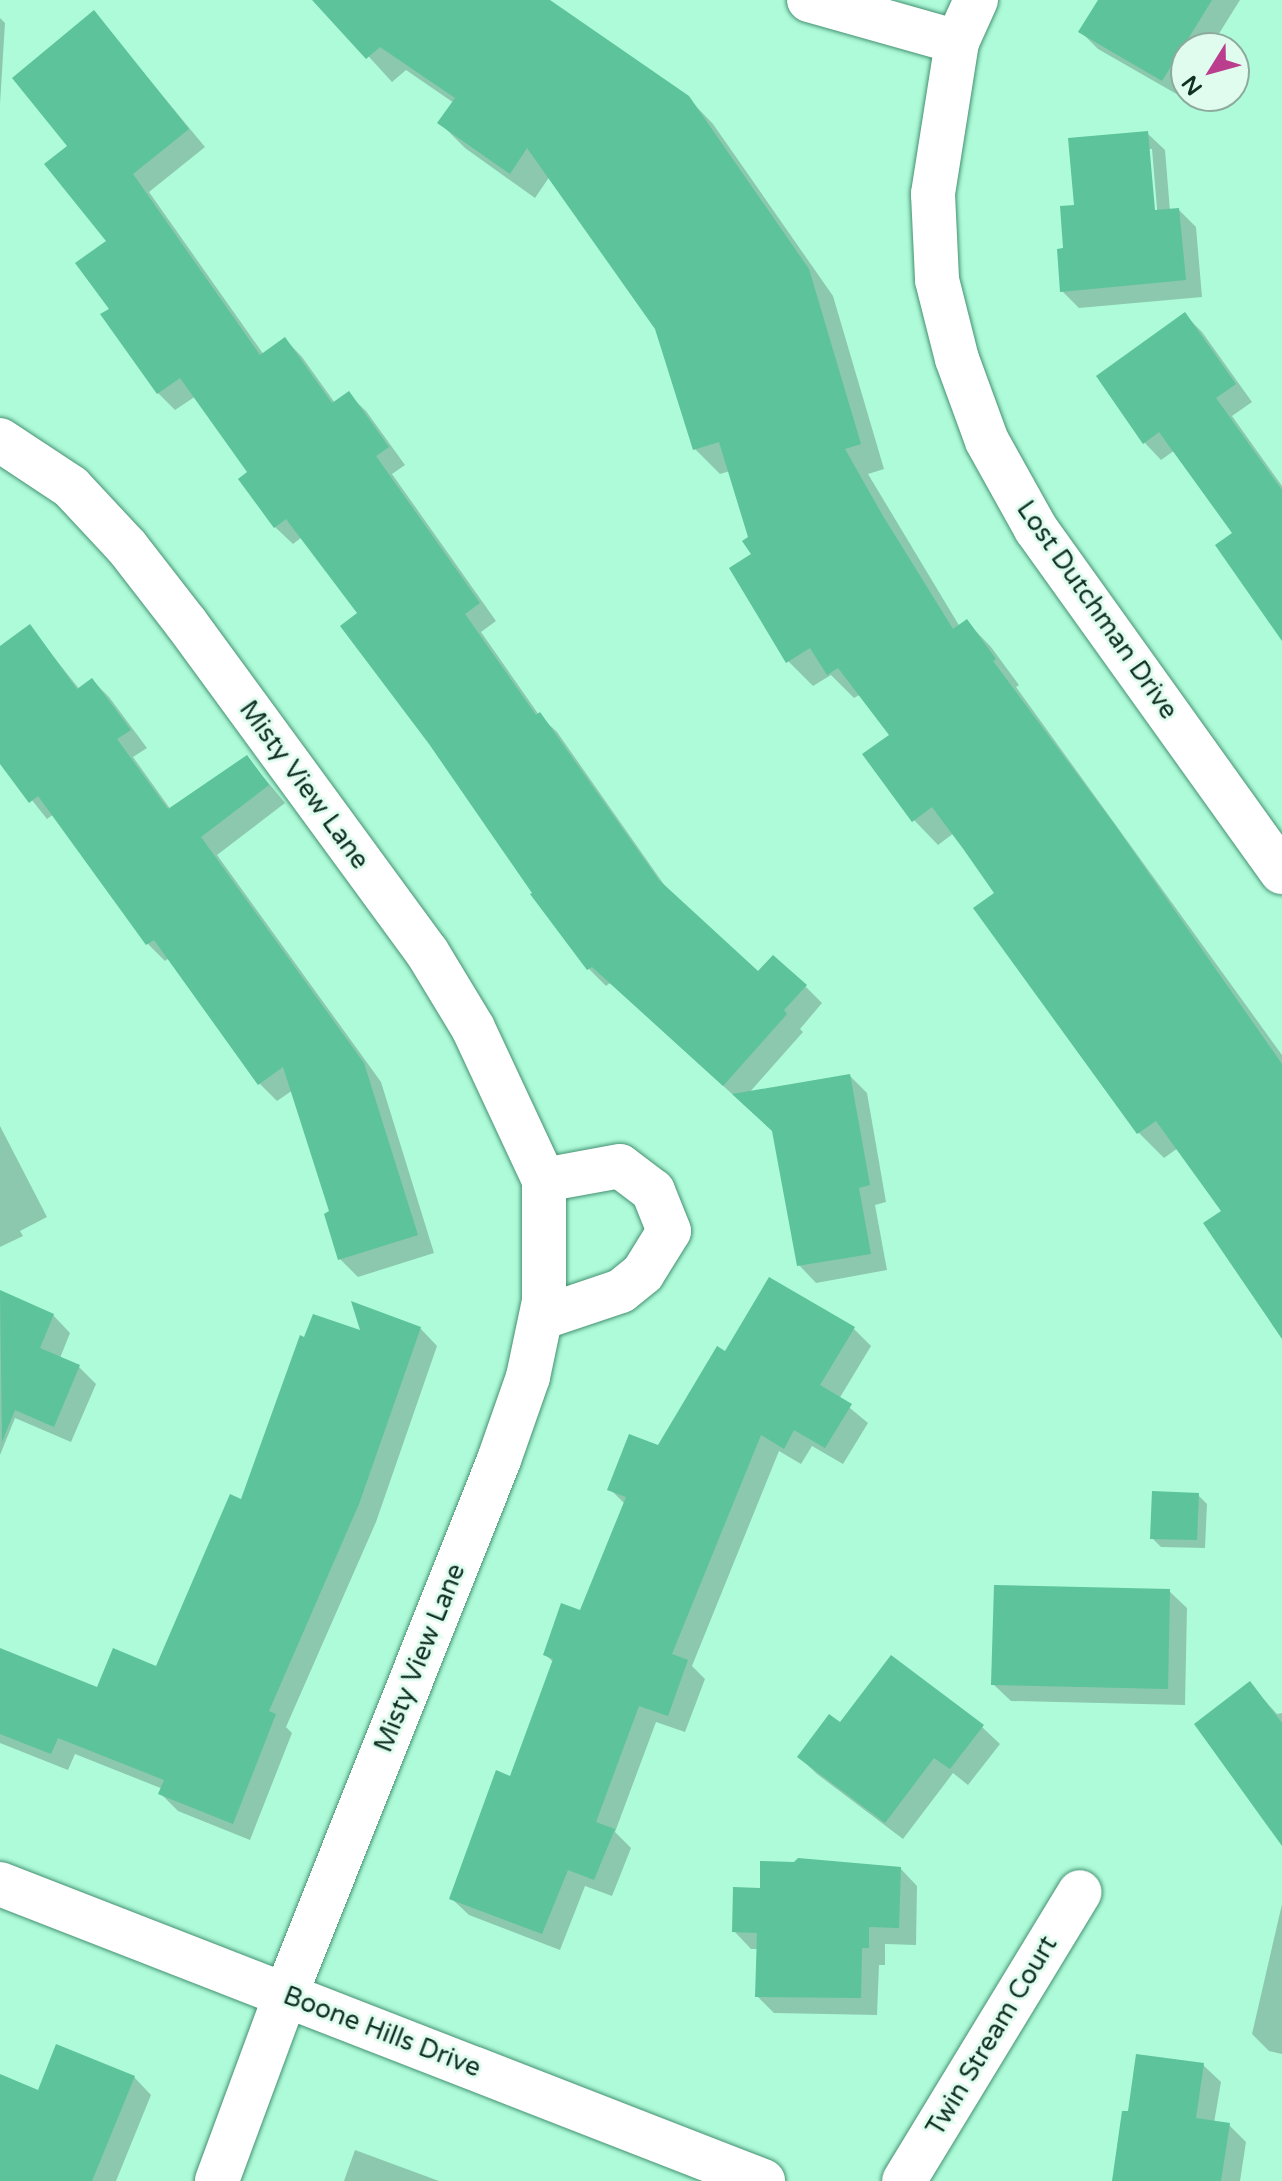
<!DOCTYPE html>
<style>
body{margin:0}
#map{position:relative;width:1282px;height:2181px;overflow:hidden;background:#aefbd9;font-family:"Varela Round",sans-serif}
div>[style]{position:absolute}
.shadow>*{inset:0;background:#0003}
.building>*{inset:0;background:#5cc39a}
.roads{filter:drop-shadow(0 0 2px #459173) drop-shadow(0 0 2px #459173)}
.minor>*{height:44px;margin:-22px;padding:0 22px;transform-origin:22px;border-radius:22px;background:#fff}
span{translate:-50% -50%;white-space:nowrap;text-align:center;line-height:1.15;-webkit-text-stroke:6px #dffcee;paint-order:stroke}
.street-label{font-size:26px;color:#103024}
.north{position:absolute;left:1170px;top:32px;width:80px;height:80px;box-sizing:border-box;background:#dffcee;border:2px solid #8caa9d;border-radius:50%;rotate:233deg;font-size:22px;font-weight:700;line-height:32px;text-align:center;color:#103024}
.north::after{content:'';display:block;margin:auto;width:28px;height:36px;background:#bb3e8e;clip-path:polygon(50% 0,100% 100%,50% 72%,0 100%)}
</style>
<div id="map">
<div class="shadow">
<i style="clip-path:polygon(317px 0,547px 0,688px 98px,713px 124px,833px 296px,884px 469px,868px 474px,960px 627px,967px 622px,991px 647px,1019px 685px,1016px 687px,1282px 1055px,1282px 1325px,1223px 1211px,1178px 1148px,1164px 1158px,1139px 1133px,976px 908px,997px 894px,954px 833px,938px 845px,914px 820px,892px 735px,861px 694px,854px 698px,831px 675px,813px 686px,788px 661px,730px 471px,720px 474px,695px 449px,657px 328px,550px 176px,535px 198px,465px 148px,440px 123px,454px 103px,406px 70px,392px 82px)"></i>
<i style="clip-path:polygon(1100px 0,1240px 0,1210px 48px,1186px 48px,1186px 87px,1180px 96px,1098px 49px,1081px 32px)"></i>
<i style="clip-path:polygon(94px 13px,205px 147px,149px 192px,264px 355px,285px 339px,302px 357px,335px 403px,348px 394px,366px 411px,405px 465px,392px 474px,496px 621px,481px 632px,539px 715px,557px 732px,672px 896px,758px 974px,805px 986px,822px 1003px,800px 1029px,803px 1032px,749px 1093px,850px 1076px,867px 1093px,886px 1202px,875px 1205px,887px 1270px,816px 1283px,799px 1265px,774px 1132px,610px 983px,606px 986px,589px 969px,533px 895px,535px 893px,359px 614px,302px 537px,293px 544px,275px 527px,250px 473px,196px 396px,175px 410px,158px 393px,111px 309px,108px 241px,69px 146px)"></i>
<i style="clip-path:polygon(0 18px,5px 23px,0 104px)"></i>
<i style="clip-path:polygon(evenodd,1147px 133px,1165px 150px,1170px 211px,1179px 210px,1196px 227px,1202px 297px,1079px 308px,1062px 291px,1066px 250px,1077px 207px,1147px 133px,1148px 149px,1152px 149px,1158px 220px,1154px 220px,1148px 149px)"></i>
<i style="clip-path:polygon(1185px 315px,1202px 332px,1252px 402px,1232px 416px,1282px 486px,1282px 630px,1235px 533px,1175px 450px,1161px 460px,1144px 442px)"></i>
<i style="clip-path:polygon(30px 627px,80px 690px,92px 680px,109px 697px,147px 748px,133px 757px,171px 810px,247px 757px,285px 803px,217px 855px,381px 1082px,434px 1253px,358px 1277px,340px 1259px,327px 1215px,332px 1212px,293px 1090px,277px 1101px,260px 1084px,169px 958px,165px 961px,148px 944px,54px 814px,47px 819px,0 760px,0 648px)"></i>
<i style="clip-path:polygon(0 1126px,47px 1217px,20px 1231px,23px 1236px,0 1247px)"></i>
<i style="clip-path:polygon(0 1293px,53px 1315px,70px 1333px,60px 1358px,78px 1366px,96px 1384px,71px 1442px,15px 1418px,0 1455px)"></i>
<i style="clip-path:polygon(420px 1328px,437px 1346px,376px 1522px,286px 1727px,292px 1733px,250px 1840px,178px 1811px,161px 1794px,163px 1789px,75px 1754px,68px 1770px,0 1743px,0 1649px,98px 1689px,157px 1668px,242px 1502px,363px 1333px)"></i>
<i style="clip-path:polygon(854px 1329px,871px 1346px,839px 1399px,868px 1423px,843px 1464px,812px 1446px,801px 1464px,779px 1451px,692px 1666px,705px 1679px,685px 1732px,656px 1722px,615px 1832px,631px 1848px,612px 1896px,585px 1886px,560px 1950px,469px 1915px,451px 1898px,511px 1778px,554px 1663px,545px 1654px,581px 1612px,625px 1504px,610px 1489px,659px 1448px,726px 1354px)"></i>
<i style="clip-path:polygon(1198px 1495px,1207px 1504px,1205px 1548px,1161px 1547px,1152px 1538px)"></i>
<i style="clip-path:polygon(1169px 1591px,1187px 1608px,1185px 1705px,1011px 1701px,993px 1684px)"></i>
<i style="clip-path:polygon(1250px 1684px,1277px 1714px,1282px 1713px,1282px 1842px)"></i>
<i style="clip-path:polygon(840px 1725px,982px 1727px,1000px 1744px,968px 1785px,953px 1773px,903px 1839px,817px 1774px,799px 1757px)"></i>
<i style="clip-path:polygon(794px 1864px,900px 1868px,917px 1886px,916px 1945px,885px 1944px,885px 1965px,879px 1965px,877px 2015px,774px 2013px,757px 1996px,759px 1949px,751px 1949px,734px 1931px,762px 1890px)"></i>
<i style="clip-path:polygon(1282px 1904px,1282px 2054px,1269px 2051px,1252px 2034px)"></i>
<i style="clip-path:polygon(1203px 2065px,1221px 2082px,1214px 2123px,1229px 2125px,1246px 2142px,1240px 2181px,1113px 2181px,1130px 2113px)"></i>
<i style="clip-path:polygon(134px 2077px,151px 2095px,116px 2181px,0 2181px,0 2106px)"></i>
<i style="clip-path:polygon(355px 2150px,439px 2181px,344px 2181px)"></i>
</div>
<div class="building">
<i style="clip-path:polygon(312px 0,550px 0,689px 96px,809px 269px,861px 444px,845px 449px,883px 516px,953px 629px,967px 619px,996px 659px,993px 661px,1115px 825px,1282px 1064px,1282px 1339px,1203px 1223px,1221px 1211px,1156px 1121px,1137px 1134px,973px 908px,994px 893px,964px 850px,932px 807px,912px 822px,862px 754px,889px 735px,838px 668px,827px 675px,810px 648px,786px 663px,729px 568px,751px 554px,742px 541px,748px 537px,719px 442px,693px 450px,655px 329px,527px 148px,510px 174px,437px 123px,455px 98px,380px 47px,366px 59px)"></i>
<i style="clip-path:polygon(1098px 0,1212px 0,1162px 81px,1078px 32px)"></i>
<i style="clip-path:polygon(94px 10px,189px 129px,133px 174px,260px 355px,285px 337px,332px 403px,349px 391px,389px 447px,376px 456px,480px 603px,465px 614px,536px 715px,540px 712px,659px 880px,758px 971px,773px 955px,807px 985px,784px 1010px,787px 1014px,723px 1086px,592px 967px,587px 970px,530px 894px,532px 893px,429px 744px,340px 626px,357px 613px,286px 519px,274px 528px,238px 479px,247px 472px,180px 378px,157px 394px,100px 314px,109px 309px,75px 263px,106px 241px,44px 164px,67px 146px,12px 78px)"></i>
<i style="clip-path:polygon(1148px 131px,1155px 210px,1179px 208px,1186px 280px,1060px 292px,1057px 249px,1063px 248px,1060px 206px,1074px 205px,1068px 138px)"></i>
<i style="clip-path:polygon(1185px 312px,1236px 384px,1216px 398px,1282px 490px,1282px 641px,1215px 545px,1232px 533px,1159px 432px,1143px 444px,1096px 376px)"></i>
<i style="clip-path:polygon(30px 624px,77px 689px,92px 678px,131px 730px,117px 739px,168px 809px,247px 755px,269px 785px,201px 837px,364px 1063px,418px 1235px,338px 1260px,324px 1214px,329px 1211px,283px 1067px,258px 1085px,154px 940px,146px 945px,38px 796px,29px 803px,0 764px,0 646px)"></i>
<i style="clip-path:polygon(850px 1074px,870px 1185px,859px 1188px,871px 1254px,797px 1266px,772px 1131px,732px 1094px)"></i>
<i style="clip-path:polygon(769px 1277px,855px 1327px,820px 1385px,852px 1404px,825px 1448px,794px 1430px,784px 1449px,761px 1435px,672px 1654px,688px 1660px,668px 1716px,639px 1706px,596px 1822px,615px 1829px,594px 1880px,568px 1870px,542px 1934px,449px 1899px,496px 1770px,510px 1776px,553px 1659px,543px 1655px,561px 1603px,580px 1610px,626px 1497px,607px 1490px,629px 1434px,658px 1445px,717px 1346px,725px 1351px)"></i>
<i style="clip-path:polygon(0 1290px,54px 1314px,40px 1348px,80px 1365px,54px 1427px,15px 1410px,2px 1442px)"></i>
<i style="clip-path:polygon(351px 1301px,421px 1327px,359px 1504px,269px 1711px,276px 1714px,233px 1824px,158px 1794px,164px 1780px,58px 1738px,51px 1754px,0 1734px,0 1648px,97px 1687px,113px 1648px,156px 1666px,230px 1494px,241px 1499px,300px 1335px,304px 1337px,313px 1314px,360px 1330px)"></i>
<i style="clip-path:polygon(1152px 1491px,1199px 1493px,1197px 1540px,1150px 1539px)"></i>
<i style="clip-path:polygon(994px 1585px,1170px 1589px,1168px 1689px,991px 1685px)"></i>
<i style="clip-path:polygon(891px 1655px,984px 1725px,950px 1769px,934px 1758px,885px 1823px,797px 1757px,829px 1714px,840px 1722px)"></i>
<i style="clip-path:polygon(1250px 1681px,1282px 1723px,1282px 1846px,1194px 1724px)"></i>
<i style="clip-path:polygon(798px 1858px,901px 1867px,899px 1928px,869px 1927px,869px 1948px,862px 1948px,861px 1998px,755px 1997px,757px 1933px,732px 1932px,733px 1887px,760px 1888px,760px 1861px,794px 1862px)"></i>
<i style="clip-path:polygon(56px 2044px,135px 2076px,92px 2181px,0 2181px,0 2074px,38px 2090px)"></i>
<i style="clip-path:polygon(1136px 2054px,1204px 2063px,1196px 2118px,1230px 2123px,1221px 2181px,1112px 2181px,1122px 2111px,1128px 2111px)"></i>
</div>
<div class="roads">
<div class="minor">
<i style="left:809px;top:0;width:154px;rotate:15.8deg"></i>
<i style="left:976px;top:0;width:46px;rotate:114.3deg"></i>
<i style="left:957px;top:42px;width:154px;rotate:99deg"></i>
<i style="left:933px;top:194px;width:86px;rotate:87.3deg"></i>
<i style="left:937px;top:280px;width:81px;rotate:75.8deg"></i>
<i style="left:957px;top:359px;width:87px;rotate:69.9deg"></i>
<i style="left:987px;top:441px;width:101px;rotate:60.9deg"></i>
<i style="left:1036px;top:529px;width:422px;rotate:54.4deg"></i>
<i style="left:0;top:440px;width:85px;rotate:33.5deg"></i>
<i style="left:71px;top:487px;width:82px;rotate:47deg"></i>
<i style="left:127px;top:547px;width:96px;rotate:52.2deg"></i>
<i style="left:186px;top:623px;width:408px;rotate:53.8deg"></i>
<i style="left:427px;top:952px;width:89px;rotate:58.8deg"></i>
<i style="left:473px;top:1028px;width:168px;rotate:65deg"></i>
<i style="left:544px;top:1180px;width:121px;rotate:90deg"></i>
<i style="left:544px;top:1301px;width:78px;rotate:101.9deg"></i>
<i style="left:528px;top:1377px;width:88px;rotate:109.3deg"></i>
<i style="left:499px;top:1460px;width:575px;rotate:111.75deg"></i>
<i style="left:286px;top:1994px;width:199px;rotate:110.3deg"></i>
<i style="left:541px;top:1318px;width:84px;rotate:-18.6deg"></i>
<i style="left:621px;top:1291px;width:28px;rotate:-39deg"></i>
<i style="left:643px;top:1273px;width:49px;rotate:-58.2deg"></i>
<i style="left:669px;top:1231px;width:43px;rotate:-111.8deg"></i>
<i style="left:653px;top:1191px;width:41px;rotate:-142.9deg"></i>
<i style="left:620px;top:1166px;width:77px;rotate:169.6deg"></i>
<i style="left:0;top:1884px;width:819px;rotate:21.27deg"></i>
<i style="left:904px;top:2181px;width:338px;rotate:-58.7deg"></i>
</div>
</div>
<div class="street-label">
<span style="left:1097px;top:610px;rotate:55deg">Lost Dutchman Drive</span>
<span style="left:304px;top:785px;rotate:54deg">Misty View Lane</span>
<span style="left:420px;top:1658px;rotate:-68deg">Misty View Lane</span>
<span style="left:382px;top:2032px;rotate:21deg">Boone Hills Drive</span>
<span style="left:992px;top:2036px;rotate:-59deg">Twin Stream Court</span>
</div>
<div class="north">N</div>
</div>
